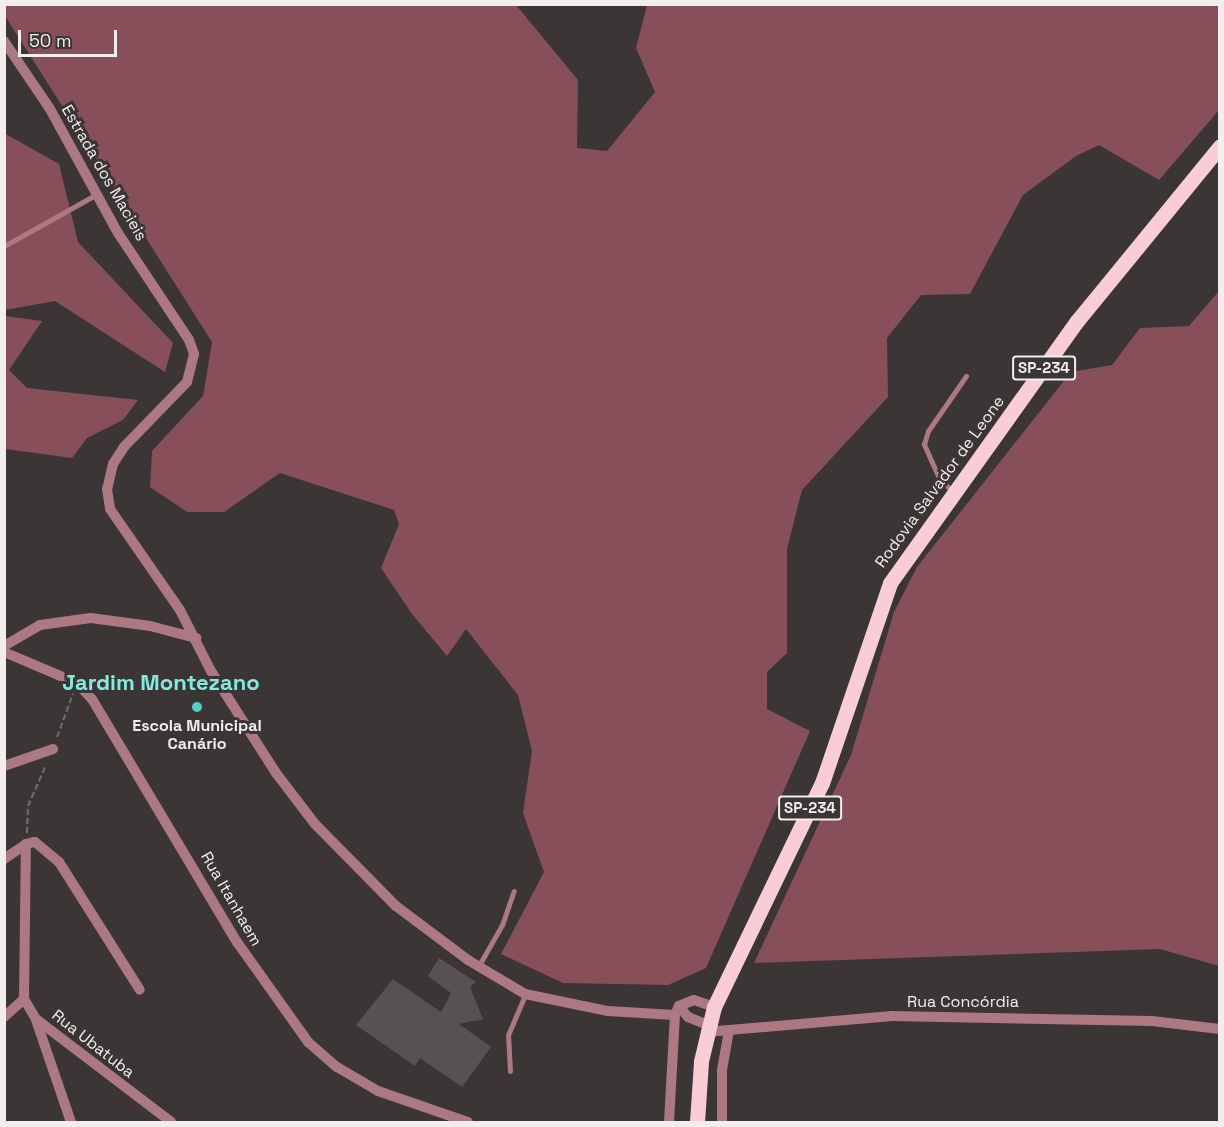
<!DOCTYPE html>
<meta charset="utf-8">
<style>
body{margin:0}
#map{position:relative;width:1224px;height:1127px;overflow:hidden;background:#3b3536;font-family:"Space Grotesk",sans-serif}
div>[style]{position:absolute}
.green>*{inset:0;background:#864f5a}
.building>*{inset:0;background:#575152}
.path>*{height:2px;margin-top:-1px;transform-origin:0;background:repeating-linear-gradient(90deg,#726d6e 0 6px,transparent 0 9px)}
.service>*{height:5px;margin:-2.5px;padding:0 2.5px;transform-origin:2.5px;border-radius:2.5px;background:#ac7882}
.minor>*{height:10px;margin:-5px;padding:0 5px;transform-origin:5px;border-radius:5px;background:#ac7882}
.primary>*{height:15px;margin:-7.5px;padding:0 7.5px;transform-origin:7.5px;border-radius:7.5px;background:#f8cdd4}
.dots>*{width:16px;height:16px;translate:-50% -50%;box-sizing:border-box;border:3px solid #3b3536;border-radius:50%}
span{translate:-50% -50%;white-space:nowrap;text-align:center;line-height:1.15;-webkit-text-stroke:6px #3b3536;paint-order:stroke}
.shield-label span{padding:2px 4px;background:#3b3536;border:2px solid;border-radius:4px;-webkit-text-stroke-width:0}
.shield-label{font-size:15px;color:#f2eeee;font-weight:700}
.street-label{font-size:16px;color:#f2eeee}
.poi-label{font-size:16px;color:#f2eeee;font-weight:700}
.district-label{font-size:22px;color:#81ebe0;font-weight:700}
.frame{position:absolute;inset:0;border:6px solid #f2eeee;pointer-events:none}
.scale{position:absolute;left:18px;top:30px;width:99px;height:27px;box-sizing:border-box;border:3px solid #f2eeee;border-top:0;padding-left:8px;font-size:18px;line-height:21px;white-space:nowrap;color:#f2eeee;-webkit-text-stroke:4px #3b3536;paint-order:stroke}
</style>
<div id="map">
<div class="green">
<i style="clip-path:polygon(5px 4px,516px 5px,578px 80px,577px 148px,607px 151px,655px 92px,636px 48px,647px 5px,1219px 5px,1219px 110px,1159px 180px,1099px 145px,1076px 156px,1023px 195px,970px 294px,921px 295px,887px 338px,888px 397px,802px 490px,787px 549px,787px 653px,767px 672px,767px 709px,810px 731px,706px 968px,668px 985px,563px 983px,501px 954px,544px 872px,523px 813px,532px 751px,518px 695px,466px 629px,447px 656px,412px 614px,381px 568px,399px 524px,394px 510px,280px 473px,224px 512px,187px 512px,150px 487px,152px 451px,203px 396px,212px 342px,5px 16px)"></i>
<i style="clip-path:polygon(4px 133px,59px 164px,78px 242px,173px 343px,165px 372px,55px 301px,5px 310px)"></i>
<i style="clip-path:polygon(1219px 291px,1219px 966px,1160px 949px,754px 963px,851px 755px,894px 612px,917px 567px,1071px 372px,1112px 365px,1140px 328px,1189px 326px)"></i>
<i style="clip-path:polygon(5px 316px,42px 321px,9px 370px,27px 388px,138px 400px,123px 420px,87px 438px,72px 458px,5px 449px)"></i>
</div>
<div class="building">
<i style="clip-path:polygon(439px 958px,476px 982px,470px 987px,483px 1019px,459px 1024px,491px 1047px,462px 1087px,420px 1058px,415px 1066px,356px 1025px,393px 979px,441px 1012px,451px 993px,428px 976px)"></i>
</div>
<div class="path">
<i style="left:57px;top:737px;width:46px;rotate:-69.6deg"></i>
<i style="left:27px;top:833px;width:27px;rotate:-88deg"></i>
<i style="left:28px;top:806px;width:45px;rotate:-66.3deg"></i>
</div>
<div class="service">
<i style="left:4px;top:246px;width:107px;rotate:-29.2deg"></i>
<i style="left:953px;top:492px;width:20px;rotate:-135deg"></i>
<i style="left:939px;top:478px;width:37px;rotate:-114deg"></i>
<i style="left:924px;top:444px;width:14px;rotate:-73deg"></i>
<i style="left:928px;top:431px;width:67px;rotate:-55.4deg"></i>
<i style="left:478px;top:967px;width:48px;rotate:-60.3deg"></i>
<i style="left:502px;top:925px;width:36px;rotate:-71deg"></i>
<i style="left:510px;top:1071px;width:36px;rotate:-93deg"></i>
<i style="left:508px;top:1035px;width:43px;rotate:-67deg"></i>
</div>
<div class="minor">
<i style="left:4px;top:41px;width:82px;rotate:55.9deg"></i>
<i style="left:50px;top:109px;width:141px;rotate:61.3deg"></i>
<i style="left:118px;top:233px;width:128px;rotate:56.4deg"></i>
<i style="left:189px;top:340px;width:15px;rotate:70deg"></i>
<i style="left:194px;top:354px;width:29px;rotate:104deg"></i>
<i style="left:187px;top:382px;width:91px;rotate:134.1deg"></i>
<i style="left:124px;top:447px;width:20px;rotate:123deg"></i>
<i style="left:113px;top:464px;width:26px;rotate:103deg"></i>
<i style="left:107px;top:489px;width:20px;rotate:81deg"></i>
<i style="left:110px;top:509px;width:123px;rotate:55.3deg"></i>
<i style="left:180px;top:610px;width:68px;rotate:63.1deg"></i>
<i style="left:211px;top:671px;width:121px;rotate:57.5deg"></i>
<i style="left:276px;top:773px;width:64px;rotate:52.6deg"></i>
<i style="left:315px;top:824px;width:115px;rotate:45.4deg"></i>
<i style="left:396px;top:906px;width:90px;rotate:36.9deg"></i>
<i style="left:468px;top:960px;width:66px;rotate:30.8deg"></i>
<i style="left:525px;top:994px;width:85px;rotate:11.6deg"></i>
<i style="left:608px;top:1011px;width:67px;rotate:3.4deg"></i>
<i style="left:675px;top:1015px;width:10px;rotate:-66deg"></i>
<i style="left:679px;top:1006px;width:16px;rotate:-22deg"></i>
<i style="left:694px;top:1000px;width:21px;rotate:19deg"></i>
<i style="left:4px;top:646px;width:42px;rotate:-30.3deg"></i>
<i style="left:40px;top:625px;width:51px;rotate:-7.8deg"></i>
<i style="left:91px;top:618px;width:60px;rotate:7.7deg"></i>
<i style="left:150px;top:626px;width:48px;rotate:14.6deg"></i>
<i style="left:4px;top:652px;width:79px;rotate:23deg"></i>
<i style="left:77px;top:683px;width:22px;rotate:47deg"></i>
<i style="left:92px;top:699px;width:283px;rotate:59.2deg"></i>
<i style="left:237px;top:942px;width:123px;rotate:54.6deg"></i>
<i style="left:308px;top:1042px;width:38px;rotate:41deg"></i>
<i style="left:337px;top:1067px;width:48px;rotate:30.3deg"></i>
<i style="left:378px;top:1091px;width:95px;rotate:19deg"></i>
<i style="left:4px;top:766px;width:52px;rotate:-19.1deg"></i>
<i style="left:4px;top:859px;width:27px;rotate:-34deg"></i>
<i style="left:24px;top:999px;width:155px;rotate:-89.3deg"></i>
<i style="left:26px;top:844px;width:9px;rotate:-13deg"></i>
<i style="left:35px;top:842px;width:31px;rotate:40deg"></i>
<i style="left:59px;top:862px;width:151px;rotate:57.7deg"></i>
<i style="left:24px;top:999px;width:23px;rotate:59deg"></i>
<i style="left:36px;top:1019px;width:170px;rotate:37.3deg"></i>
<i style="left:679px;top:1006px;width:14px;rotate:51deg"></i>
<i style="left:688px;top:1017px;width:22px;rotate:22deg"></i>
<i style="left:4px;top:1017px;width:27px;rotate:-42deg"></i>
<i style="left:36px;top:1020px;width:108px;rotate:71.1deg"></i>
<i style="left:706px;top:1032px;width:187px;rotate:-4.9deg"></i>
<i style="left:892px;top:1016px;width:260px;rotate:1.1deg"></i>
<i style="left:1152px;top:1021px;width:68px;rotate:6.7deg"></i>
<i style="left:669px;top:1122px;width:107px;rotate:-86.8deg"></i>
<i style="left:722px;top:1122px;width:52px;rotate:-90deg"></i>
<i style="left:722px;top:1070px;width:40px;rotate:-80deg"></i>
</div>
<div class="primary">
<i style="left:697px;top:1122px;width:61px;rotate:-86.2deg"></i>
<i style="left:701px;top:1061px;width:56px;rotate:-76.5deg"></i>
<i style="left:714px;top:1007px;width:249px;rotate:-64.3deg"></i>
<i style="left:822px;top:783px;width:211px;rotate:-71.2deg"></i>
<i style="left:890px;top:583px;width:322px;rotate:-54.5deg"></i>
<i style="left:1077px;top:321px;width:226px;rotate:-50.7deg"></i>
</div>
<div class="dots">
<i style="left:197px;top:707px;background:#56cec3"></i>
</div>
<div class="shield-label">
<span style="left:1044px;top:368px">SP-234</span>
<span style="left:810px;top:808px">SP-234</span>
</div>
<div class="street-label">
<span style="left:104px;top:173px;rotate:60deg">Estrada dos Macieis</span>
<span style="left:940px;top:482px;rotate:-54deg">Rodovia Salvador de Leone</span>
<span style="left:231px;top:899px;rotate:60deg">Rua Itanhaem</span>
<span style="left:963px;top:1002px">Rua Concórdia</span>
<span style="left:93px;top:1044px;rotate:38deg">Rua Ubatuba</span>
</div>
<div class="poi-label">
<span style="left:197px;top:735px">Escola Municipal<br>Canário</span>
</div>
<div class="district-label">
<span style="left:161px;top:683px">Jardim Montezano</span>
</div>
<div class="frame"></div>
<div class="scale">50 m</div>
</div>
